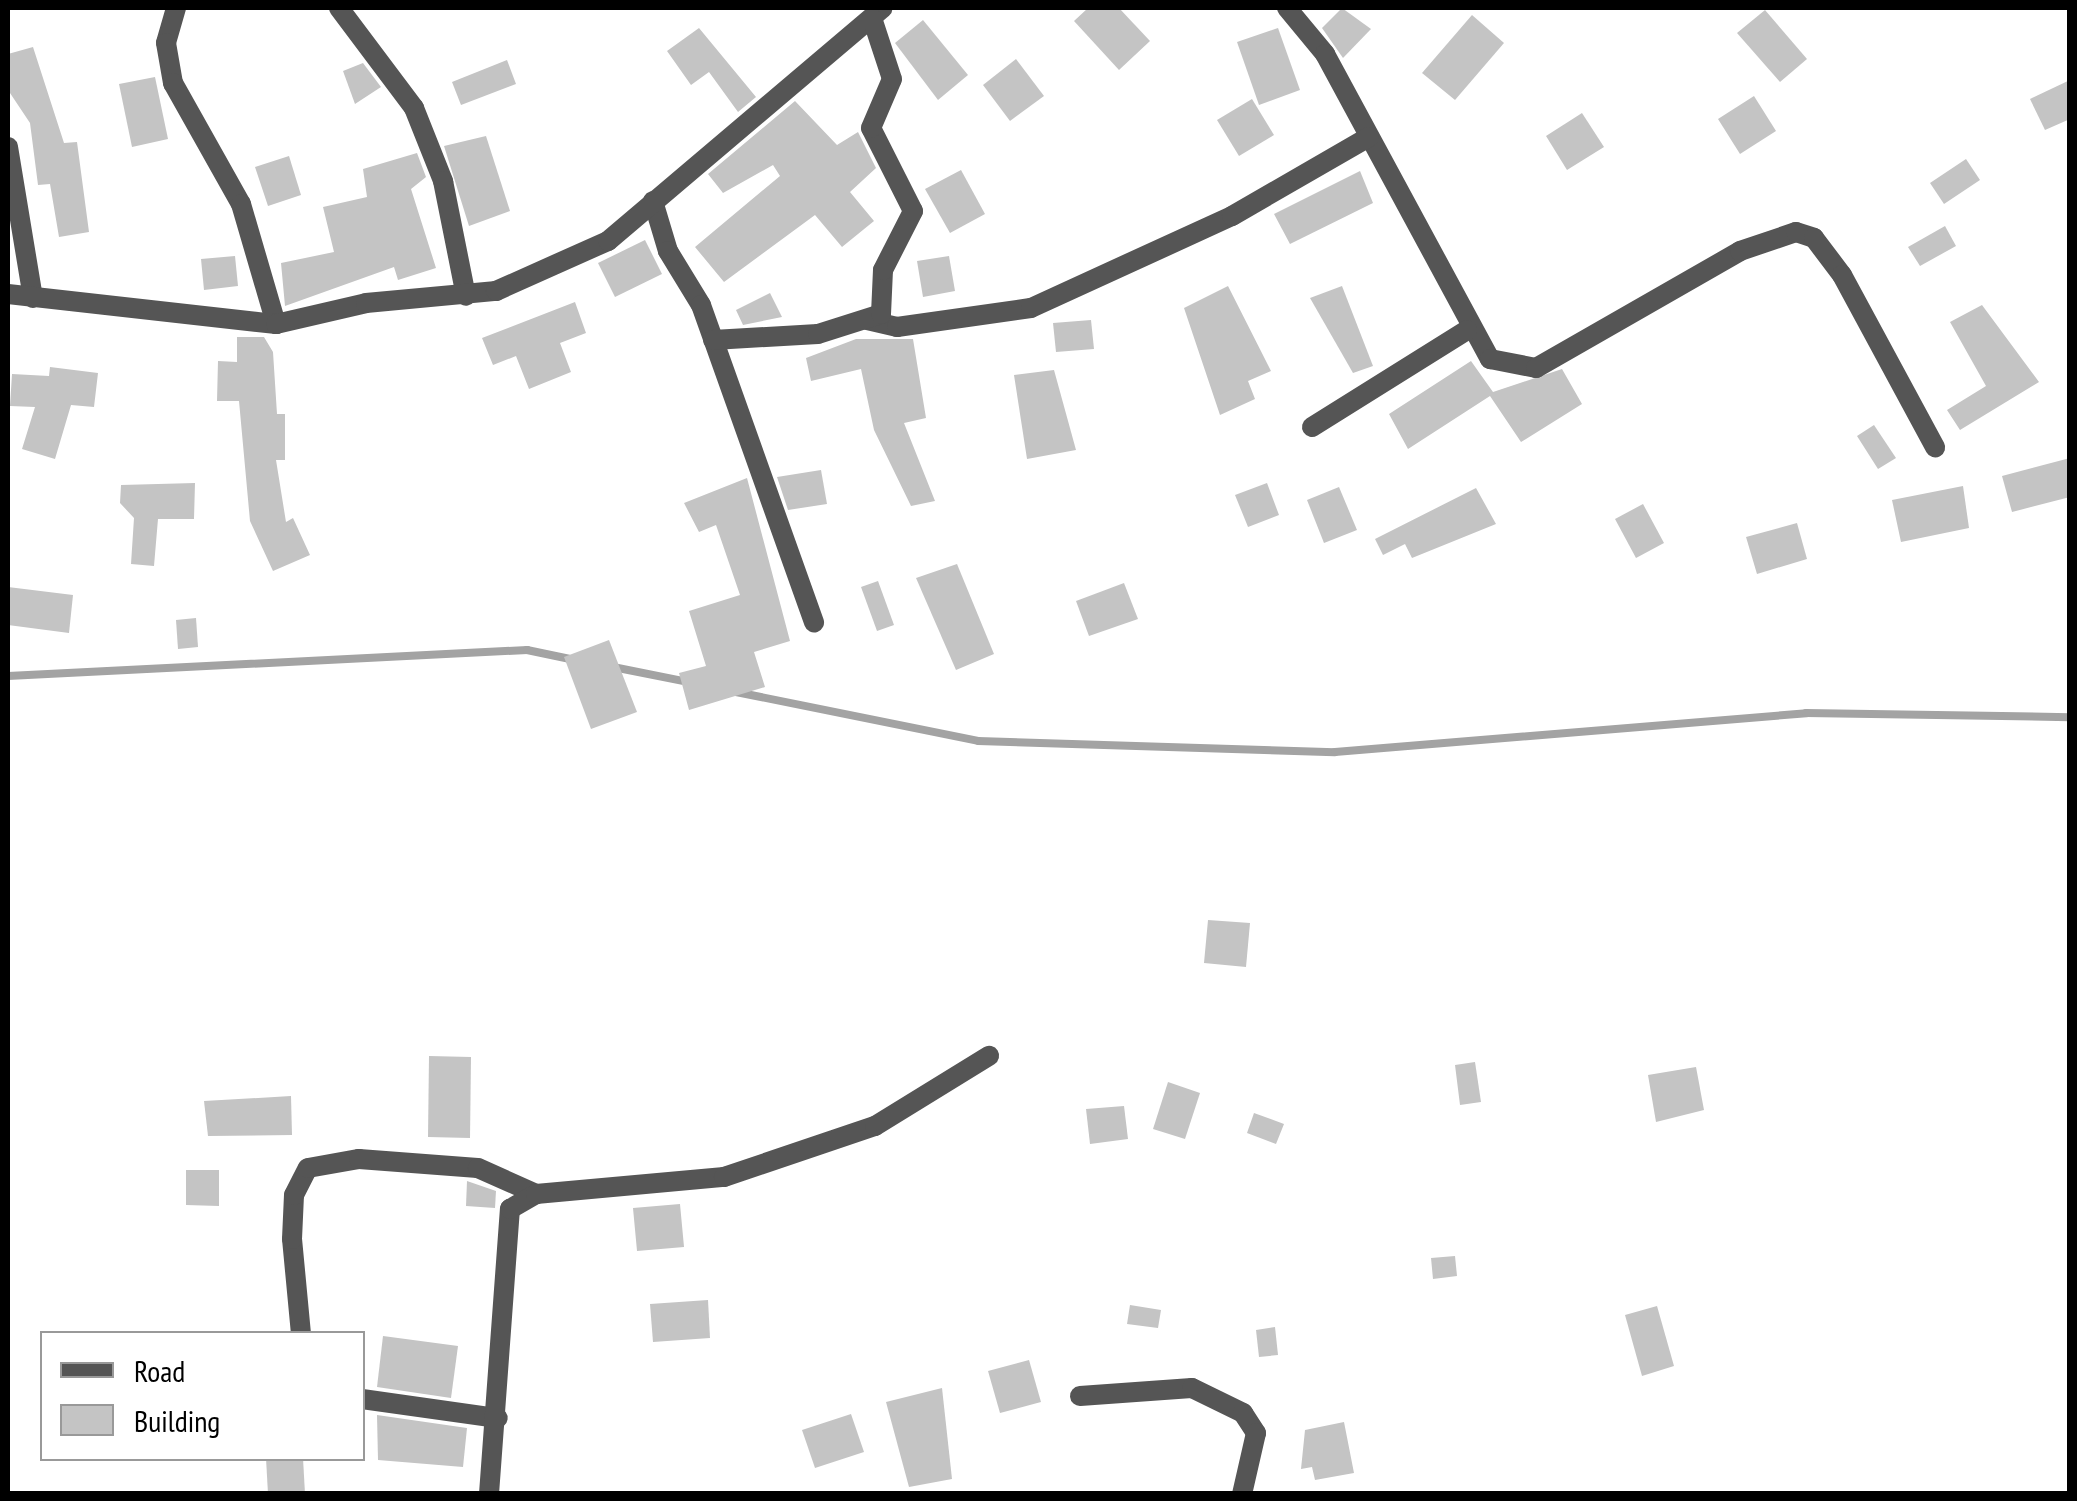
<!DOCTYPE html>
<style>
body{margin:0}
#map{position:relative;width:2077px;height:1501px;overflow:hidden;background:#fff;font-family:"PT Sans Narrow",sans-serif}
div>[style]{position:absolute}
.stream>*{height:8px;margin:-4px;padding:0 4px;transform-origin:4px;border-radius:4px;background:#a3a3a3}
.building>*{inset:0;background:#c4c4c4}
.minor>*{height:20px;margin:-10px;padding:0 10px;transform-origin:10px;border-radius:10px;background:#555}
span{translate:-50% -50%;white-space:nowrap;text-align:center;line-height:1.15;-webkit-text-stroke:8px #fff;paint-order:stroke}
.frame{position:absolute;inset:0;border:10px solid #000;pointer-events:none}
.legend{position:absolute;left:40px;top:1331px;width:325px;height:130px;box-sizing:border-box;background:#fff;border:2px solid #999;margin:0;padding:12px 18px;list-style:none;font-size:30px;color:#000}
.legend li{display:flex;align-items:center;gap:20px;height:50px}
.legend b{width:50px;border:2px solid #999}
</style>
<div id="map">
<div class="stream">
<i style="left:613px;top:667px;width:76px;rotate:11.3deg"></i>
<i style="left:8px;top:676px;width:520px;rotate:-2.87deg"></i>
<i style="left:527px;top:650px;width:44px;rotate:11.8deg"></i>
<i style="left:736px;top:692px;width:247px;rotate:11.4deg"></i>
<i style="left:978px;top:741px;width:357px;rotate:1.8deg"></i>
<i style="left:1335px;top:752px;width:473px;rotate:-4.7deg"></i>
<i style="left:1806px;top:713px;width:264px;rotate:0.9deg"></i>
</div>
<div class="building">
<i style="clip-path:polygon(1088px 8px,1119px 8px,1150px 41px,1119px 70px,1074px 21px)"></i>
<i style="clip-path:polygon(1342px 8px,1371px 29px,1343px 58px,1322px 28px)"></i>
<i style="clip-path:polygon(1765px 10px,1807px 59px,1780px 82px,1737px 33px)"></i>
<i style="clip-path:polygon(1472px 15px,1504px 43px,1455px 100px,1422px 73px)"></i>
<i style="clip-path:polygon(923px 20px,968px 75px,938px 100px,895px 43px)"></i>
<i style="clip-path:polygon(699px 28px,756px 97px,738px 112px,709px 72px,691px 85px,667px 51px)"></i>
<i style="clip-path:polygon(1278px 28px,1300px 90px,1259px 105px,1237px 42px)"></i>
<i style="clip-path:polygon(33px 47px,64px 143px,77px 142px,89px 232px,59px 237px,50px 184px,38px 185px,30px 123px,8px 90px,8px 54px)"></i>
<i style="clip-path:polygon(1016px 59px,1044px 96px,1010px 121px,983px 85px)"></i>
<i style="clip-path:polygon(507px 60px,516px 84px,461px 105px,452px 82px)"></i>
<i style="clip-path:polygon(363px 63px,381px 87px,355px 104px,343px 71px)"></i>
<i style="clip-path:polygon(155px 77px,168px 139px,132px 147px,119px 84px)"></i>
<i style="clip-path:polygon(2070px 80px,2070px 119px,2045px 130px,2030px 99px)"></i>
<i style="clip-path:polygon(1754px 96px,1776px 131px,1740px 154px,1718px 119px)"></i>
<i style="clip-path:polygon(1252px 99px,1274px 135px,1239px 156px,1217px 120px)"></i>
<i style="clip-path:polygon(795px 101px,837px 145px,858px 132px,876px 168px,850px 192px,874px 221px,842px 247px,815px 215px,724px 282px,695px 247px,780px 176px,773px 165px,723px 193px,708px 174px)"></i>
<i style="clip-path:polygon(1582px 113px,1604px 147px,1567px 170px,1546px 136px)"></i>
<i style="clip-path:polygon(486px 136px,510px 211px,469px 226px,444px 146px)"></i>
<i style="clip-path:polygon(417px 153px,426px 177px,411px 189px,436px 268px,398px 280px,394px 267px,285px 306px,281px 263px,334px 252px,323px 207px,367px 197px,363px 169px)"></i>
<i style="clip-path:polygon(289px 156px,301px 195px,268px 206px,255px 167px)"></i>
<i style="clip-path:polygon(1966px 159px,1980px 180px,1944px 204px,1930px 183px)"></i>
<i style="clip-path:polygon(961px 170px,985px 214px,950px 233px,925px 189px)"></i>
<i style="clip-path:polygon(1360px 171px,1373px 203px,1290px 244px,1274px 214px)"></i>
<i style="clip-path:polygon(1945px 226px,1956px 246px,1920px 266px,1908px 247px)"></i>
<i style="clip-path:polygon(645px 240px,662px 274px,615px 297px,598px 263px)"></i>
<i style="clip-path:polygon(235px 256px,238px 286px,204px 290px,201px 259px)"></i>
<i style="clip-path:polygon(949px 256px,955px 291px,923px 297px,917px 261px)"></i>
<i style="clip-path:polygon(1228px 286px,1271px 371px,1248px 381px,1255px 399px,1220px 415px,1184px 308px)"></i>
<i style="clip-path:polygon(1342px 286px,1373px 366px,1353px 373px,1310px 298px)"></i>
<i style="clip-path:polygon(770px 293px,782px 317px,743px 325px,736px 310px)"></i>
<i style="clip-path:polygon(575px 302px,586px 333px,560px 343px,571px 372px,529px 389px,516px 356px,493px 365px,482px 338px)"></i>
<i style="clip-path:polygon(1982px 305px,2039px 382px,1960px 430px,1947px 410px,1986px 386px,1950px 322px)"></i>
<i style="clip-path:polygon(1091px 320px,1094px 349px,1056px 352px,1053px 323px)"></i>
<i style="clip-path:polygon(237px 337px,264px 337px,273px 352px,277px 414px,285px 414px,285px 460px,276px 460px,286px 522px,293px 518px,310px 555px,273px 571px,250px 521px,239px 401px,217px 401px,218px 361px,237px 362px)"></i>
<i style="clip-path:polygon(856px 339px,913px 339px,926px 418px,904px 423px,935px 501px,911px 506px,874px 430px,861px 369px,811px 381px,806px 358px)"></i>
<i style="clip-path:polygon(1471px 361px,1493px 392px,1562px 369px,1582px 404px,1521px 442px,1490px 396px,1408px 449px,1389px 414px)"></i>
<i style="clip-path:polygon(50px 367px,98px 373px,94px 407px,71px 405px,55px 459px,22px 449px,35px 407px,10px 406px,12px 374px,49px 376px)"></i>
<i style="clip-path:polygon(1054px 370px,1076px 450px,1027px 459px,1014px 375px)"></i>
<i style="clip-path:polygon(1874px 425px,1896px 458px,1878px 469px,1857px 436px)"></i>
<i style="clip-path:polygon(2070px 458px,2070px 497px,2012px 512px,2002px 476px)"></i>
<i style="clip-path:polygon(821px 470px,827px 504px,788px 510px,777px 477px)"></i>
<i style="clip-path:polygon(747px 478px,790px 641px,754px 652px,765px 687px,689px 710px,679px 673px,706px 666px,689px 611px,740px 595px,716px 525px,699px 532px,684px 503px)"></i>
<i style="clip-path:polygon(195px 483px,194px 519px,158px 519px,154px 566px,131px 564px,134px 518px,120px 503px,121px 485px)"></i>
<i style="clip-path:polygon(1267px 483px,1279px 515px,1248px 527px,1235px 495px)"></i>
<i style="clip-path:polygon(1963px 486px,1969px 528px,1901px 542px,1892px 500px)"></i>
<i style="clip-path:polygon(1339px 487px,1357px 530px,1324px 543px,1307px 500px)"></i>
<i style="clip-path:polygon(1476px 488px,1496px 524px,1412px 558px,1405px 544px,1383px 555px,1375px 539px)"></i>
<i style="clip-path:polygon(1643px 504px,1664px 543px,1636px 558px,1615px 519px)"></i>
<i style="clip-path:polygon(1797px 523px,1807px 559px,1757px 574px,1746px 537px)"></i>
<i style="clip-path:polygon(957px 564px,994px 654px,956px 670px,916px 578px)"></i>
<i style="clip-path:polygon(878px 581px,894px 625px,877px 631px,861px 587px)"></i>
<i style="clip-path:polygon(1124px 583px,1138px 619px,1089px 636px,1076px 601px)"></i>
<i style="clip-path:polygon(8px 587px,73px 595px,69px 633px,8px 625px)"></i>
<i style="clip-path:polygon(196px 618px,198px 647px,178px 649px,176px 620px)"></i>
<i style="clip-path:polygon(609px 640px,637px 712px,591px 729px,564px 657px)"></i>
<i style="clip-path:polygon(1208px 920px,1250px 923px,1246px 967px,1204px 963px)"></i>
<i style="clip-path:polygon(429px 1056px,471px 1057px,470px 1138px,428px 1137px)"></i>
<i style="clip-path:polygon(1475px 1062px,1481px 1102px,1460px 1105px,1455px 1065px)"></i>
<i style="clip-path:polygon(1696px 1067px,1704px 1110px,1656px 1122px,1648px 1075px)"></i>
<i style="clip-path:polygon(1168px 1082px,1200px 1093px,1185px 1139px,1153px 1129px)"></i>
<i style="clip-path:polygon(291px 1096px,292px 1135px,208px 1136px,204px 1101px)"></i>
<i style="clip-path:polygon(1124px 1106px,1128px 1139px,1090px 1144px,1086px 1109px)"></i>
<i style="clip-path:polygon(1254px 1113px,1284px 1124px,1276px 1144px,1247px 1133px)"></i>
<i style="clip-path:polygon(186px 1170px,219px 1170px,219px 1206px,186px 1205px)"></i>
<i style="clip-path:polygon(467px 1181px,496px 1191px,495px 1208px,466px 1206px)"></i>
<i style="clip-path:polygon(680px 1204px,684px 1247px,637px 1251px,633px 1208px)"></i>
<i style="clip-path:polygon(1455px 1256px,1457px 1276px,1433px 1279px,1431px 1258px)"></i>
<i style="clip-path:polygon(708px 1300px,710px 1338px,653px 1342px,650px 1304px)"></i>
<i style="clip-path:polygon(1130px 1305px,1161px 1310px,1158px 1328px,1127px 1324px)"></i>
<i style="clip-path:polygon(1657px 1306px,1674px 1366px,1642px 1376px,1625px 1315px)"></i>
<i style="clip-path:polygon(1275px 1327px,1278px 1355px,1259px 1357px,1256px 1330px)"></i>
<i style="clip-path:polygon(383px 1336px,458px 1346px,451px 1398px,377px 1387px)"></i>
<i style="clip-path:polygon(1029px 1360px,1041px 1402px,1000px 1413px,988px 1371px)"></i>
<i style="clip-path:polygon(942px 1388px,952px 1479px,909px 1487px,886px 1402px)"></i>
<i style="clip-path:polygon(851px 1414px,864px 1452px,815px 1468px,802px 1430px)"></i>
<i style="clip-path:polygon(377px 1415px,467px 1428px,463px 1467px,378px 1460px)"></i>
<i style="clip-path:polygon(1344px 1422px,1354px 1473px,1315px 1480px,1312px 1467px,1301px 1469px,1305px 1430px)"></i>
<i style="clip-path:polygon(266px 1458px,303px 1458px,305px 1494px,268px 1494px)"></i>
</div>
<div class="minor">
<i style="left:176px;top:8px;width:36px;rotate:106deg"></i>
<i style="left:166px;top:43px;width:41px;rotate:80.1deg"></i>
<i style="left:173px;top:83px;width:139px;rotate:60.7deg"></i>
<i style="left:241px;top:204px;width:125px;rotate:73.7deg"></i>
<i style="left:339px;top:8px;width:125px;rotate:53.1deg"></i>
<i style="left:414px;top:108px;width:79px;rotate:68.3deg"></i>
<i style="left:443px;top:181px;width:117px;rotate:78.7deg"></i>
<i style="left:1287px;top:8px;width:60px;rotate:50.4deg"></i>
<i style="left:1325px;top:54px;width:347px;rotate:61.6deg"></i>
<i style="left:1490px;top:359px;width:47px;rotate:11.1deg"></i>
<i style="left:1536px;top:368px;width:235px;rotate:-29.8deg"></i>
<i style="left:1740px;top:251px;width:59px;rotate:-18.7deg"></i>
<i style="left:1796px;top:232px;width:19px;rotate:18deg"></i>
<i style="left:1814px;top:238px;width:46px;rotate:52.9deg"></i>
<i style="left:1842px;top:275px;width:196px;rotate:61.6deg"></i>
<i style="left:8px;top:147px;width:153px;rotate:80.6deg"></i>
<i style="left:653px;top:201px;width:52px;rotate:73.3deg"></i>
<i style="left:668px;top:251px;width:63px;rotate:58.6deg"></i>
<i style="left:701px;top:305px;width:337px;rotate:70.4deg"></i>
<i style="left:8px;top:294px;width:270px;rotate:6.4deg"></i>
<i style="left:276px;top:324px;width:92px;rotate:-13.1deg"></i>
<i style="left:366px;top:303px;width:131px;rotate:-5.3deg"></i>
<i style="left:496px;top:291px;width:123px;rotate:-24.1deg"></i>
<i style="left:608px;top:241px;width:360px;rotate:-40.3deg"></i>
<i style="left:867px;top:320px;width:31px;rotate:13deg"></i>
<i style="left:897px;top:327px;width:135px;rotate:-8.1deg"></i>
<i style="left:1031px;top:308px;width:221px;rotate:-24.6deg"></i>
<i style="left:1232px;top:216px;width:158px;rotate:-30deg"></i>
<i style="left:713px;top:340px;width:105px;rotate:-3.3deg"></i>
<i style="left:818px;top:334px;width:66px;rotate:-17.6deg"></i>
<i style="left:881px;top:314px;width:44px;rotate:-87.4deg"></i>
<i style="left:883px;top:270px;width:66px;rotate:-63deg"></i>
<i style="left:913px;top:211px;width:93px;rotate:-116.8deg"></i>
<i style="left:871px;top:128px;width:53px;rotate:-66.8deg"></i>
<i style="left:892px;top:79px;width:64px;rotate:-108.2deg"></i>
<i style="left:1312px;top:427px;width:183px;rotate:-32deg"></i>
<i style="left:301px;top:1334px;width:95px;rotate:-95.4deg"></i>
<i style="left:292px;top:1239px;width:44px;rotate:-87.4deg"></i>
<i style="left:294px;top:1195px;width:30px;rotate:-63deg"></i>
<i style="left:308px;top:1168px;width:52px;rotate:-10deg"></i>
<i style="left:359px;top:1159px;width:119px;rotate:4.3deg"></i>
<i style="left:478px;top:1168px;width:64px;rotate:24.1deg"></i>
<i style="left:1080px;top:1396px;width:112px;rotate:-4.1deg"></i>
<i style="left:1192px;top:1388px;width:57px;rotate:26.1deg"></i>
<i style="left:1243px;top:1413px;width:24px;rotate:57deg"></i>
<i style="left:1256px;top:1433px;width:63px;rotate:102.9deg"></i>
<i style="left:362px;top:1399px;width:137px;rotate:8deg"></i>
<i style="left:489px;top:1494px;width:286px;rotate:-85.8deg"></i>
<i style="left:510px;top:1209px;width:30px;rotate:-30deg"></i>
<i style="left:536px;top:1194px;width:189px;rotate:-5.2deg"></i>
<i style="left:724px;top:1177px;width:159px;rotate:-18.7deg"></i>
<i style="left:875px;top:1126px;width:134px;rotate:-31.6deg"></i>
</div>
<div class="frame"></div>
<ul class="legend">
<li><b style="height:12px;background:#555"></b>Road</li>
<li><b style="height:28px;background:#c4c4c4"></b>Building</li>
</ul>
</div>
